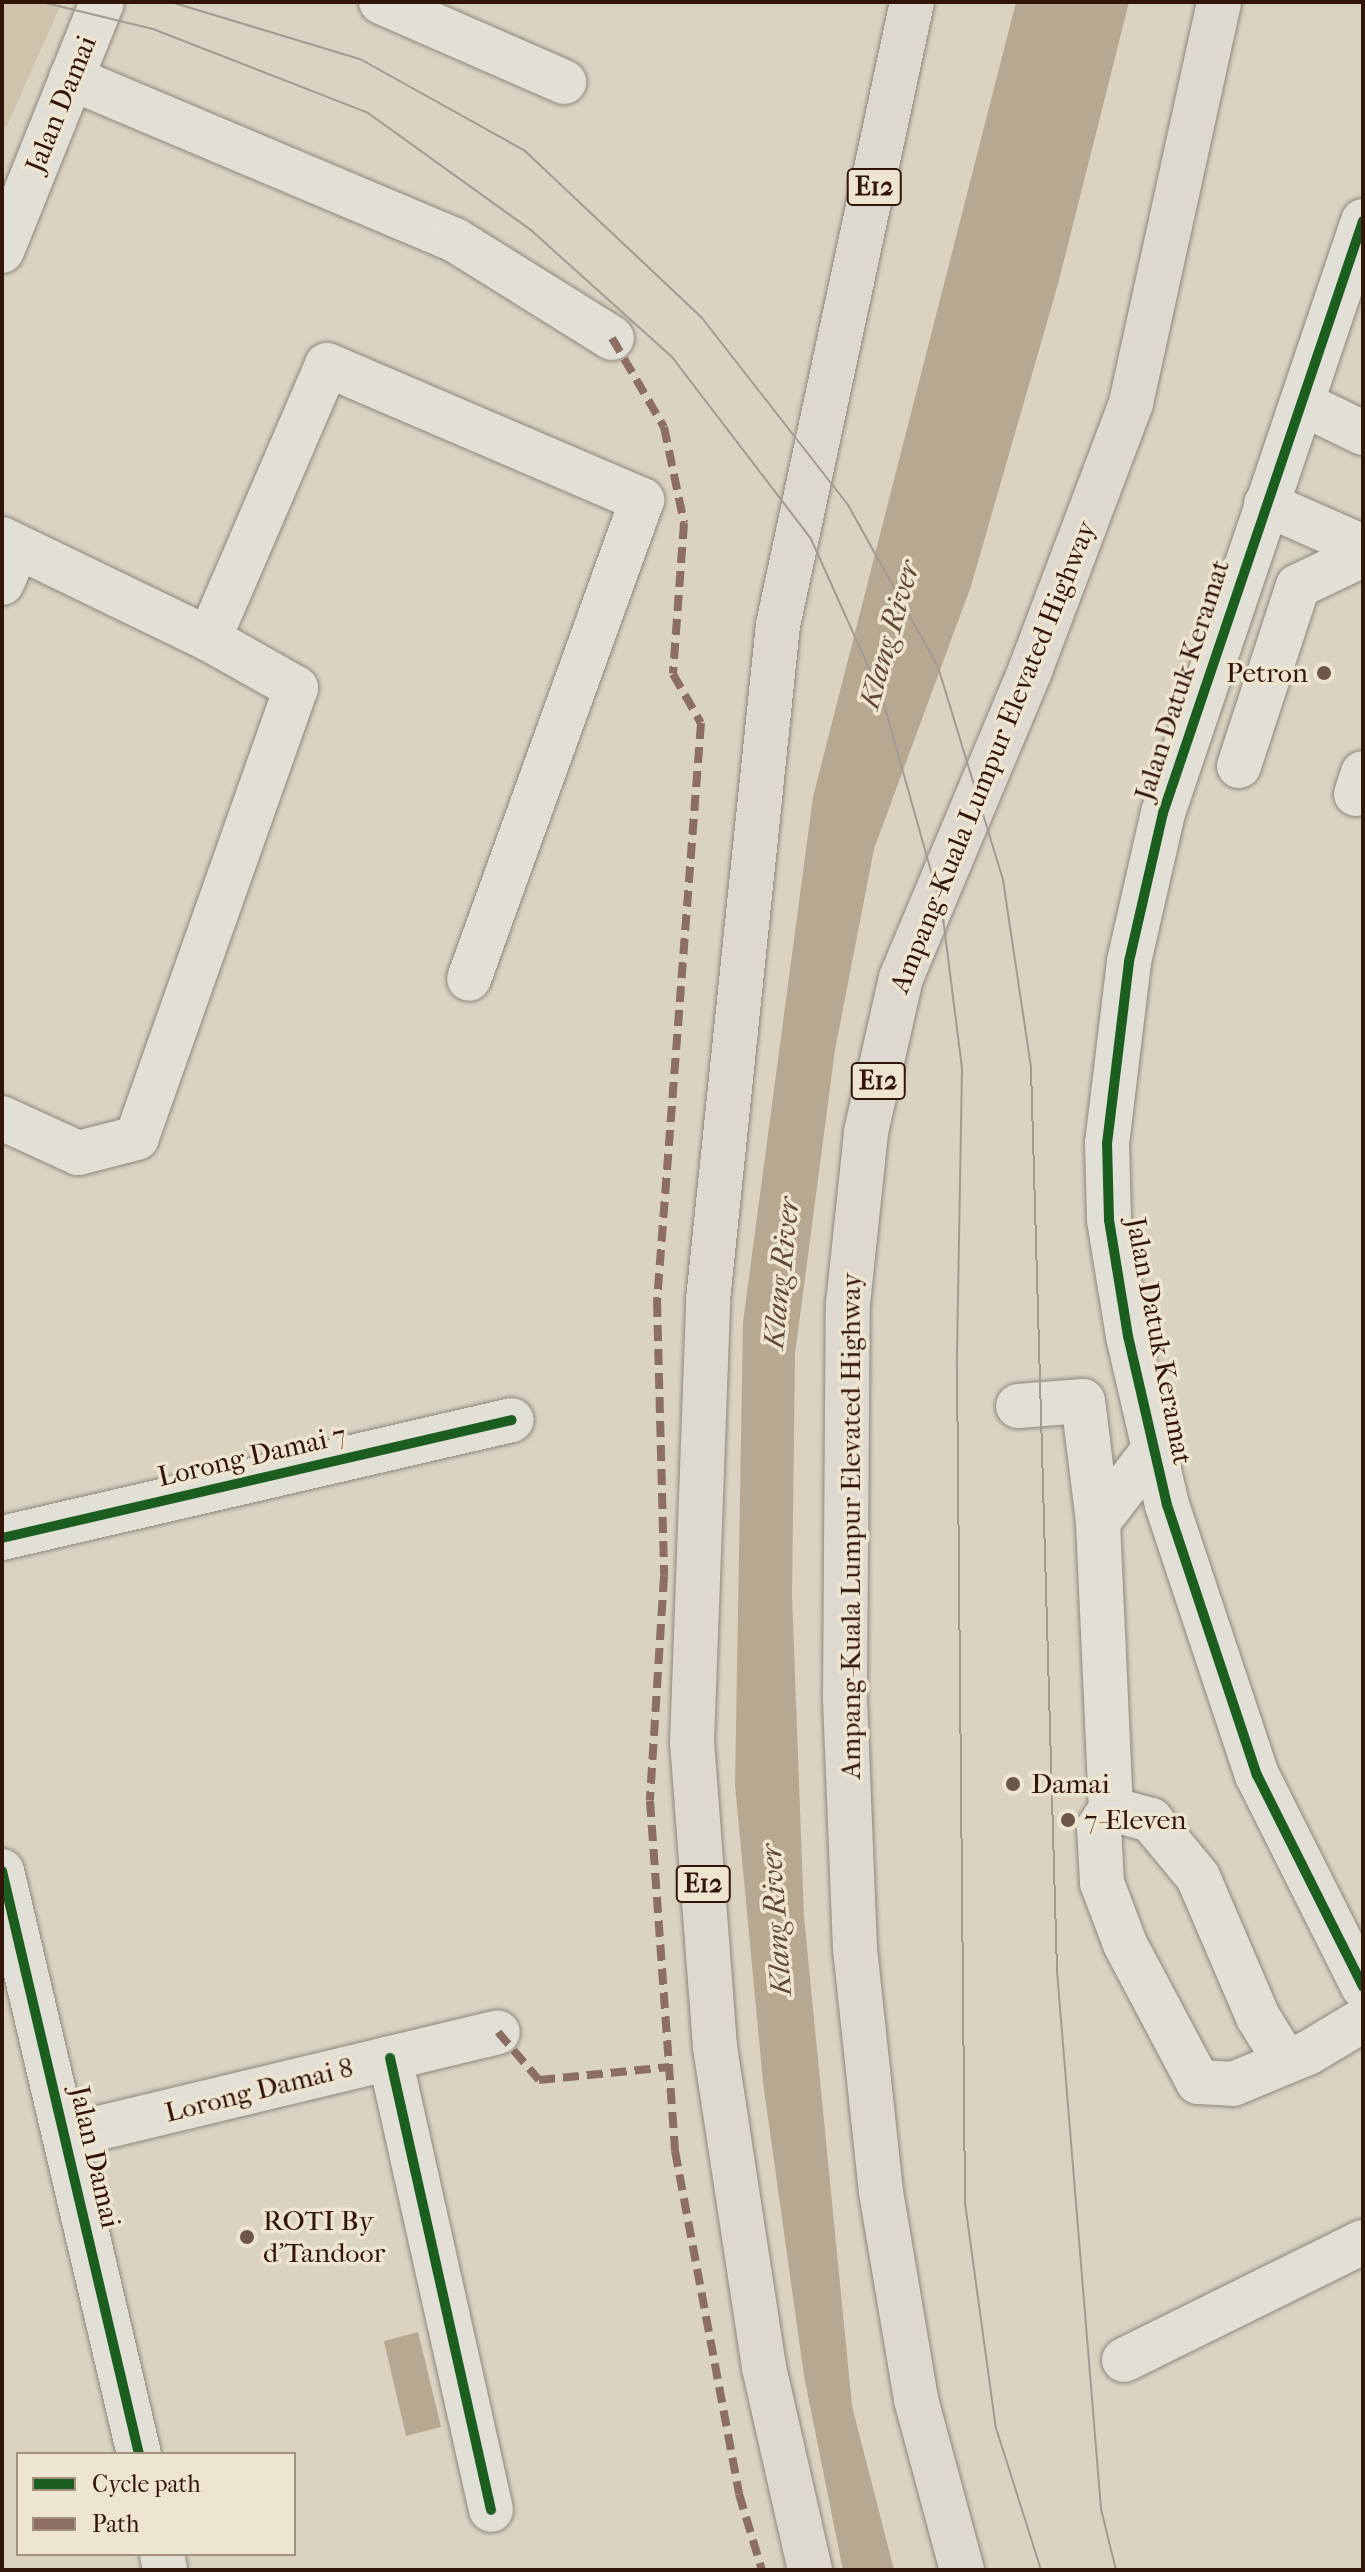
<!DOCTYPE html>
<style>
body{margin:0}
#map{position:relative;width:1365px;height:2572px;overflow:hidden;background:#dad3c2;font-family:"IM FELL French Canon",serif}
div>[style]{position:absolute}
.green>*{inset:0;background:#d0c3ab}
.water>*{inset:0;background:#b7a891}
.roads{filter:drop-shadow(0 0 2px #8f877c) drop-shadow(0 0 2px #8f877c)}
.minor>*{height:44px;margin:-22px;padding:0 22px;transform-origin:22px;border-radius:22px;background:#e2dfd6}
.highway>*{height:44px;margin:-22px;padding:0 22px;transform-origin:22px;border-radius:22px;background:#ddd9d0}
.tram>*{height:2px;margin:-1px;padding:0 1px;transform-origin:1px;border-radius:1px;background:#a29b93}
.quiet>*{height:8px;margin-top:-4px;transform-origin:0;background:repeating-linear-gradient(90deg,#8d6e63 0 16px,transparent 0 24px)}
.cycleway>*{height:10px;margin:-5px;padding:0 5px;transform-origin:5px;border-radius:5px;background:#1b5e20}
.dots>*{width:22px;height:22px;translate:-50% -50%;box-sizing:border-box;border:4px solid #eee5d0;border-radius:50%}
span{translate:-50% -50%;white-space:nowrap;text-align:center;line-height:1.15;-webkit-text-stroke:7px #eee5d0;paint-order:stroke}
.shield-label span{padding:2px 6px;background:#eee5d0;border:2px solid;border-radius:6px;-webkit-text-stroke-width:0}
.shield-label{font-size:26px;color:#331408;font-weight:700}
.street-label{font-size:28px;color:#331408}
.poi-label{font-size:28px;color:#331408}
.right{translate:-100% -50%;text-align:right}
.left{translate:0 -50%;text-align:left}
.water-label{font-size:30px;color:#624836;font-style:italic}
.frame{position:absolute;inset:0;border:4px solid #331408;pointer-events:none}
.legend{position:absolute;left:16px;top:2452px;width:280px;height:104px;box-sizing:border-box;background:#eee5d0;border:2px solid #a39180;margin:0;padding:10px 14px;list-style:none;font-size:24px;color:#331408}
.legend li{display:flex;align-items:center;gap:16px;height:40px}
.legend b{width:40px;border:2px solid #a39180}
</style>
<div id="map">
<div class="green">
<i style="clip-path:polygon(2px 2px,62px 2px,6px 128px,2px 126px)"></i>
</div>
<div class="water">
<i style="clip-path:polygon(1016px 2px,1129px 2px,1058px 284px,971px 586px,874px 849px,835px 1050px,795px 1354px,792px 1595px,804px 1917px,852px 2406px,894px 2570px,843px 2570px,804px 2376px,763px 2082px,735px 1785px,743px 1322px,813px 797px)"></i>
<i style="clip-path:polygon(418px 2332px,441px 2427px,406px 2436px,384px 2341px)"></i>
</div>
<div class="roads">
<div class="minor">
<i style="left:381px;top:2px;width:200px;rotate:23.6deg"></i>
<i style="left:71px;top:78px;width:417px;rotate:22.9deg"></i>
<i style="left:455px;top:240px;width:185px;rotate:32deg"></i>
<i style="left:1363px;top:221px;width:625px;rotate:108.67deg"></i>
<i style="left:1163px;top:813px;width:153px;rotate:102.9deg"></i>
<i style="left:1129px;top:962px;width:182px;rotate:96.9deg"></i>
<i style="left:1107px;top:1143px;width:77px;rotate:88.5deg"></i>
<i style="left:1109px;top:1220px;width:118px;rotate:80.7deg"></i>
<i style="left:1128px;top:1336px;width:173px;rotate:77deg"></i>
<i style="left:1167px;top:1505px;width:285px;rotate:71.6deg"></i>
<i style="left:1257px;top:1775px;width:237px;rotate:63.4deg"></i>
<i style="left:2px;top:251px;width:268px;rotate:-68.1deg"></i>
<i style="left:1303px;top:404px;width:67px;rotate:25.8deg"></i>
<i style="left:1266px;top:504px;width:106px;rotate:23.9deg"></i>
<i style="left:2px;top:539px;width:230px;rotate:25.8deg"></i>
<i style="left:209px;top:639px;width:100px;rotate:29.4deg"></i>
<i style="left:296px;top:688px;width:477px;rotate:109.5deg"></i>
<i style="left:137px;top:1138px;width:61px;rotate:165.7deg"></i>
<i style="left:78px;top:1153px;width:84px;rotate:-155.3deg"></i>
<i style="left:2px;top:583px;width:39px;rotate:-66deg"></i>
<i style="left:209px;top:639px;width:298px;rotate:-66.7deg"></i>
<i style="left:327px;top:365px;width:343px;rotate:23.2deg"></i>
<i style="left:642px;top:500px;width:509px;rotate:109.86deg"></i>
<i style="left:1239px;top:766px;width:189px;rotate:-71.9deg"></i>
<i style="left:1298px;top:586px;width:72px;rotate:-25.5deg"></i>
<i style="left:1356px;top:794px;width:22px;rotate:-72deg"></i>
<i style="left:1018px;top:1406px;width:65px;rotate:-4.4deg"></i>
<i style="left:1083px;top:1401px;width:122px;rotate:82.9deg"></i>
<i style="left:2px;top:1538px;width:523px;rotate:-13.03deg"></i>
<i style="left:1111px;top:1809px;width:287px;rotate:-92.6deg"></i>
<i style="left:1098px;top:1522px;width:93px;rotate:-52.4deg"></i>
<i style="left:2px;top:1871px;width:599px;rotate:76.78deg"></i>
<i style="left:390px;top:2058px;width:463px;rotate:77.4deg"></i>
<i style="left:1284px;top:2059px;width:49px;rotate:-121.8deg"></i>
<i style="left:1258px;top:2017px;width:152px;rotate:-113.2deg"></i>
<i style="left:1198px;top:1877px;width:74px;rotate:-129.5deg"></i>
<i style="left:1151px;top:1820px;width:41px;rotate:-164.6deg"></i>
<i style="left:1111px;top:1809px;width:22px;rotate:124deg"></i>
<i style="left:1099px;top:1827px;width:56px;rotate:86.9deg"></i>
<i style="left:1102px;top:1883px;width:65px;rotate:69.3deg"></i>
<i style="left:1125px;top:1944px;width:156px;rotate:62.1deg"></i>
<i style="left:1198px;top:2082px;width:35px;rotate:3deg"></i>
<i style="left:1233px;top:2084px;width:81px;rotate:-22.5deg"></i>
<i style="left:1308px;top:2053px;width:64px;rotate:-31deg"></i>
<i style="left:66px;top:2136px;width:444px;rotate:-13.5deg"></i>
<i style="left:1124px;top:2360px;width:267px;rotate:-26.3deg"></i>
<i style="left:162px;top:2554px;width:16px;rotate:79deg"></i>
</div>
<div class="highway">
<i style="left:810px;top:2570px;width:208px;rotate:-102.8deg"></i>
<i style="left:764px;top:2367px;width:324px;rotate:-98.7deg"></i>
<i style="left:715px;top:2047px;width:305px;rotate:-94.3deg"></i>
<i style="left:692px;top:1743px;width:443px;rotate:-87.9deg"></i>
<i style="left:708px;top:1300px;width:679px;rotate:-84.08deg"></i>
<i style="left:778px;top:625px;width:637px;rotate:-77.86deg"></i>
<i style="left:962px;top:2570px;width:177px;rotate:-105.1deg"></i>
<i style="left:916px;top:2399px;width:210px;rotate:-99.6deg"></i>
<i style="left:881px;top:2192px;width:245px;rotate:-96.1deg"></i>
<i style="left:855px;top:1948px;width:253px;rotate:-92.3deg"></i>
<i style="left:845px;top:1695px;width:391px;rotate:-89.6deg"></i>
<i style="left:848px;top:1304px;width:173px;rotate:-84deg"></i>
<i style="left:866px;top:1132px;width:158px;rotate:-77.2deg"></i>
<i style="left:901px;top:978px;width:336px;rotate:-67.2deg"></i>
<i style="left:1031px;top:668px;width:283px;rotate:-69.3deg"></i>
<i style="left:1131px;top:403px;width:411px;rotate:-77.6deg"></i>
</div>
</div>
<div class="tram">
<i style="left:42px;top:2px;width:114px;rotate:13.7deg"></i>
<i style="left:153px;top:29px;width:231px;rotate:21.3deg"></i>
<i style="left:368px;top:113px;width:202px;rotate:35.7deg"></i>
<i style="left:532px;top:231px;width:188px;rotate:42deg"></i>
<i style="left:672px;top:357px;width:229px;rotate:52.6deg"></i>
<i style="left:811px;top:539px;width:173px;rotate:65.8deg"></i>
<i style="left:882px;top:697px;width:221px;rotate:74.3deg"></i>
<i style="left:942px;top:910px;width:159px;rotate:82.8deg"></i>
<i style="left:962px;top:1068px;width:300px;rotate:91deg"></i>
<i style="left:957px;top:1368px;width:835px;rotate:89.45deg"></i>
<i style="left:965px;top:2203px;width:227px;rotate:82.2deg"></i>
<i style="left:996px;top:2428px;width:149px;rotate:72.4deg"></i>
<i style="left:171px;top:2px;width:197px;rotate:16.8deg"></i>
<i style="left:360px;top:59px;width:189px;rotate:29.1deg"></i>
<i style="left:525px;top:151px;width:243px;rotate:43.3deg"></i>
<i style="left:702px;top:318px;width:237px;rotate:52deg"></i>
<i style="left:848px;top:505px;width:185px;rotate:60.9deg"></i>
<i style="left:938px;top:667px;width:223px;rotate:73deg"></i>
<i style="left:1003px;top:880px;width:190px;rotate:81.5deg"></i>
<i style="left:1031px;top:1068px;width:903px;rotate:88.35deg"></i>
<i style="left:1057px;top:1971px;width:540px;rotate:85.32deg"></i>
<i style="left:1101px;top:2509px;width:63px;rotate:76.2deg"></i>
</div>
<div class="quiet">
<i style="left:612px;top:338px;width:103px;rotate:59.7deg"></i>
<i style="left:664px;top:427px;width:98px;rotate:78.2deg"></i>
<i style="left:684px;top:523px;width:151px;rotate:94.2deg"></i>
<i style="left:673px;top:674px;width:56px;rotate:60.3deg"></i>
<i style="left:701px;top:723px;width:580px;rotate:94.35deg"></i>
<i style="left:657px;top:1301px;width:275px;rotate:88.5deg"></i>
<i style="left:664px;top:1576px;width:225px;rotate:93.6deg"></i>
<i style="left:650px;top:1801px;width:351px;rotate:85.9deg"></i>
<i style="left:675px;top:2151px;width:349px;rotate:79.4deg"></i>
<i style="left:739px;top:2494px;width:79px;rotate:73.2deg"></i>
<i style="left:498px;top:2032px;width:63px;rotate:49.5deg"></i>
<i style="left:539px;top:2080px;width:131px;rotate:-5.7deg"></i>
</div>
<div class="cycleway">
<i style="left:1363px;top:221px;width:625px;rotate:108.67deg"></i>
<i style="left:1163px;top:813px;width:153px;rotate:102.9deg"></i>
<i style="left:1129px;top:962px;width:182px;rotate:96.9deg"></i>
<i style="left:1107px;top:1143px;width:77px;rotate:88.5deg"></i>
<i style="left:1109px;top:1220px;width:118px;rotate:80.7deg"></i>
<i style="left:1128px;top:1336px;width:173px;rotate:77deg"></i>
<i style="left:1167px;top:1505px;width:285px;rotate:71.6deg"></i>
<i style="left:1257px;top:1775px;width:237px;rotate:63.4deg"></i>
<i style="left:2px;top:1538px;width:523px;rotate:-13.03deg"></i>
<i style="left:2px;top:1871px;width:599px;rotate:76.78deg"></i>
<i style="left:390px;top:2058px;width:463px;rotate:77.4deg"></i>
</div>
<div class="dots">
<i style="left:1324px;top:673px;background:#6d5749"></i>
<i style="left:1013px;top:1784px;background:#6d5749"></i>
<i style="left:1068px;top:1820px;background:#6d5749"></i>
<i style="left:247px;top:2237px;background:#6d5749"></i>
</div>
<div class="shield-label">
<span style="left:874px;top:187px">E12</span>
<span style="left:878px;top:1081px">E12</span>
<span style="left:703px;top:1884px">E12</span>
</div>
<div class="street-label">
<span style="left:61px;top:104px;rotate:-68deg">Jalan Damai</span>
<span style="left:1182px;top:680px;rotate:-72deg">Jalan Datuk Keramat</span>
<span style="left:993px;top:757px;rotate:-68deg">Ampang-Kuala Lumpur Elevated Highway</span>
<span style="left:1159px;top:1341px;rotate:79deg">Jalan Datuk Keramat</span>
<span style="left:252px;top:1456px;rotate:-13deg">Lorong Damai 7</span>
<span style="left:851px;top:1526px;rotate:-90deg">Ampang-Kuala Lumpur Elevated Highway</span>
<span style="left:259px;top:2090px;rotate:-14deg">Lorong Damai 8</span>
<span style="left:95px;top:2157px;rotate:77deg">Jalan Damai</span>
</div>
<div class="poi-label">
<span class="right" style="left:1308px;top:673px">Petron</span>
<span class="left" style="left:1031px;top:1784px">Damai</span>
<span class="left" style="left:1084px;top:1820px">7-Eleven</span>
<span class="left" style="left:263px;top:2237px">ROTI By<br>d'Tandoor</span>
</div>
<div class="water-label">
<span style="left:890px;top:635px;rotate:-74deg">Klang River</span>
<span style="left:782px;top:1273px;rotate:-84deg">Klang River</span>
<span style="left:777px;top:1920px;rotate:-94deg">Klang River</span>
</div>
<div class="frame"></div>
<ul class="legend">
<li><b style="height:10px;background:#1b5e20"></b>Cycle path</li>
<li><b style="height:10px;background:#8d6e63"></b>Path</li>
</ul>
</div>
